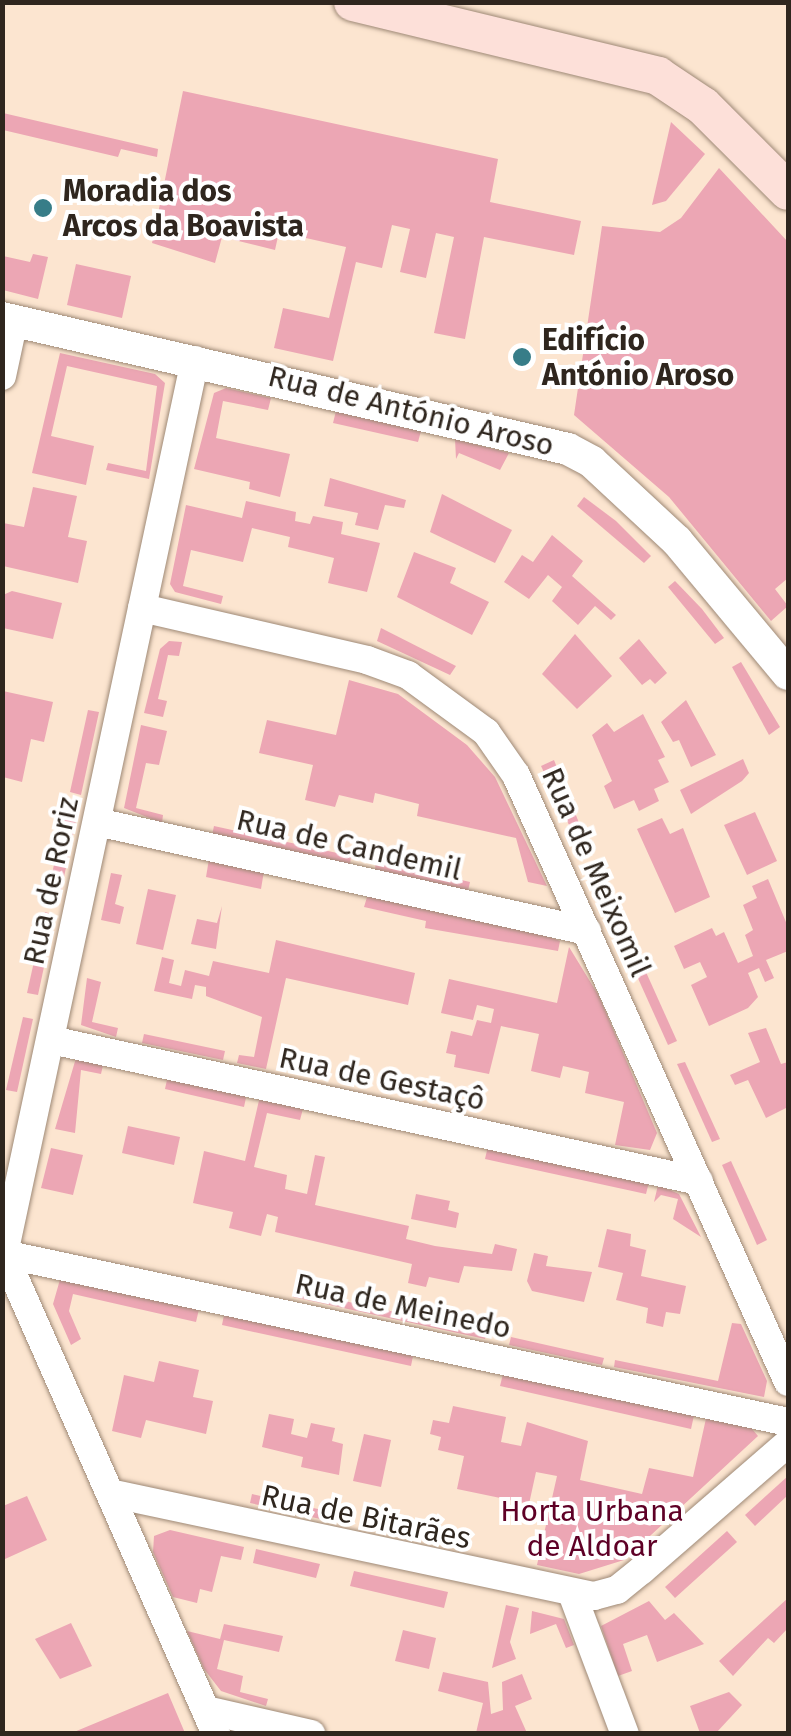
<!DOCTYPE html>
<meta charset="utf-8">
<style>
body{margin:0}
#map{position:relative;width:791px;height:1736px;overflow:hidden;background:#fce5d0;font-family:"Fira Sans",sans-serif}
div>[style]{position:absolute}
.green>*{inset:0;background:#eca6b4}
.roads{filter:drop-shadow(0 0 2px #9e8976) drop-shadow(0 0 2px #9e8976)}
.minor>*{height:28px;margin:-14px;padding:0 14px;transform-origin:14px;border-radius:14px;background:#fff}
.tertiary>*{height:32px;margin:-16px;padding:0 16px;transform-origin:16px;border-radius:16px;background:#fff}
.secondary>*{height:38px;margin:-19px;padding:0 19px;transform-origin:19px;border-radius:19px;background:#fde0d9}
.dots>*{width:28px;height:28px;translate:-50% -50%;box-sizing:border-box;border:5px solid #fff;border-radius:50%}
span{translate:-50% -50%;white-space:nowrap;text-align:center;line-height:1.15;-webkit-text-stroke:8px #fff;paint-order:stroke}
.poi-label{font-size:30px;color:#2f261e;font-weight:700}
.left{translate:0 -50%;text-align:left}
.street-label{font-size:30px;color:#2f261e}
.park-label{font-size:30px;color:#5e0026}
.frame{position:absolute;inset:0;border:5px solid #2f261e;pointer-events:none}
</style>
<div id="map">
<div class="green">
<i style="clip-path:polygon(183px 91px,498px 159px,490px 202px,581px 221px,574px 255px,484px 237px,465px 339px,434px 333px,454px 237px,436px 233px,426px 278px,400px 272px,410px 229px,392px 225px,382px 268px,356px 262px,333px 361px,274px 348px,283px 308px,329px 318px,346px 247px,279px 232px,275px 250px,222px 237px,215px 263px,152px 243px)"></i>
<i style="clip-path:polygon(3px 113px,158px 149px,157px 157px,121px 149px,118px 157px,3px 130px)"></i>
<i style="clip-path:polygon(671px 122px,705px 154px,666px 201px,652px 205px)"></i>
<i style="clip-path:polygon(719px 168px,788px 242px,788px 578px,775px 589px,788px 606px,771px 621px,669px 497px,574px 415px,602px 226px,660px 232px,681px 218px)"></i>
<i style="clip-path:polygon(33px 254px,48px 257px,38px 299px,3px 290px,3px 256px,30px 262px)"></i>
<i style="clip-path:polygon(76px 264px,131px 276px,122px 318px,67px 305px)"></i>
<i style="clip-path:polygon(60px 353px,155px 374px,165px 383px,149px 479px,106px 470px,108px 463px,146px 471px,157px 386px,67px 366px,51px 436px,94px 446px,86px 485px,32px 473px)"></i>
<i style="clip-path:polygon(226px 388px,271px 398px,268px 410px,223px 401px,216px 438px,290px 454px,280px 497px,249px 489px,250px 482px,194px 469px,214px 393px)"></i>
<i style="clip-path:polygon(336px 411px,421px 431px,418px 442px,333px 423px)"></i>
<i style="clip-path:polygon(455px 439px,509px 453px,500px 470px,459px 453px,456px 459px)"></i>
<i style="clip-path:polygon(330px 478px,406px 500px,404px 508px,385px 505px,378px 530px,355px 525px,358px 513px,324px 506px)"></i>
<i style="clip-path:polygon(33px 487px,77px 496px,68px 537px,87px 541px,78px 583px,3px 566px,3px 523px,24px 527px)"></i>
<i style="clip-path:polygon(442px 494px,512px 530px,495px 563px,430px 532px)"></i>
<i style="clip-path:polygon(584px 497px,616px 521px,651px 556px,644px 563px,577px 506px)"></i>
<i style="clip-path:polygon(246px 501px,296px 512px,295px 521px,310px 524px,313px 516px,343px 522px,341px 534px,380px 543px,367px 592px,328px 583px,334px 558px,288px 547px,290px 537px,252px 528px,243px 562px,191px 550px,183px 586px,223px 596px,221px 604px,175px 592px,170px 584px,186px 505px,242px 518px)"></i>
<i style="clip-path:polygon(552px 535px,583px 561px,572px 576px,616px 615px,611px 620px,595px 606px,578px 625px,552px 601px,562px 587px,548px 575px,529px 599px,504px 582px,522px 555px,533px 562px)"></i>
<i style="clip-path:polygon(414px 552px,456px 568px,450px 583px,489px 602px,472px 635px,397px 597px)"></i>
<i style="clip-path:polygon(675px 581px,702px 609px,724px 638px,715px 644px,668px 587px)"></i>
<i style="clip-path:polygon(12px 591px,62px 603px,53px 639px,3px 628px,3px 595px)"></i>
<i style="clip-path:polygon(381px 628px,456px 666px,450px 675px,377px 641px)"></i>
<i style="clip-path:polygon(575px 634px,612px 676px,577px 709px,542px 674px)"></i>
<i style="clip-path:polygon(639px 639px,667px 673px,655px 684px,650px 679px,642px 685px,619px 658px)"></i>
<i style="clip-path:polygon(169px 641px,182px 642px,179px 656px,168px 655px,158px 699px,167px 701px,163px 717px,144px 713px,160px 649px)"></i>
<i style="clip-path:polygon(741px 662px,780px 727px,769px 735px,732px 667px)"></i>
<i style="clip-path:polygon(349px 680px,398px 694px,467px 745px,495px 777px,547px 886px,528px 882px,516px 838px,417px 816px,419px 804px,375px 793px,373px 803px,339px 795px,335px 807px,305px 800px,313px 765px,259px 753px,267px 720px,336px 735px)"></i>
<i style="clip-path:polygon(3px 691px,53px 702px,44px 742px,31px 739px,22px 782px,3px 777px)"></i>
<i style="clip-path:polygon(686px 700px,716px 755px,691px 767px,679px 740px,673px 742px,661px 722px)"></i>
<i style="clip-path:polygon(88px 710px,99px 712px,81px 795px,70px 792px)"></i>
<i style="clip-path:polygon(643px 714px,665px 757px,658px 760px,669px 782px,654px 789px,659px 801px,639px 811px,634px 800px,614px 809px,604px 786px,612px 781px,592px 735px,607px 723px,614px 732px)"></i>
<i style="clip-path:polygon(141px 725px,167px 731px,159px 765px,146px 763px,136px 808px,163px 815px,162px 823px,124px 808px)"></i>
<i style="clip-path:polygon(743px 759px,749px 773px,742px 781px,691px 814px,680px 790px)"></i>
<i style="clip-path:polygon(554px 760px,587px 843px,579px 846px,541px 766px)"></i>
<i style="clip-path:polygon(755px 812px,777px 861px,747px 875px,724px 825px)"></i>
<i style="clip-path:polygon(65px 813px,77px 816px,61px 891px,49px 888px)"></i>
<i style="clip-path:polygon(662px 818px,670px 834px,683px 828px,710px 897px,675px 913px,637px 829px)"></i>
<i style="clip-path:polygon(214px 826px,351px 856px,350px 865px,212px 835px)"></i>
<i style="clip-path:polygon(209px 859px,264px 871px,261px 889px,206px 877px)"></i>
<i style="clip-path:polygon(376px 860px,470px 882px,468px 891px,375px 870px)"></i>
<i style="clip-path:polygon(597px 864px,631px 940px,623px 944px,589px 868px)"></i>
<i style="clip-path:polygon(111px 873px,122px 875px,115px 904px,124px 907px,120px 924px,101px 920px)"></i>
<i style="clip-path:polygon(768px 879px,788px 927px,788px 951px,766px 960px,774px 978px,765px 982px,759px 968px,748px 973px,758px 997px,748px 1008px,709px 1026px,691px 985px,707px 977px,700px 962px,684px 969px,674px 946px,712px 928px,716px 936px,724px 932px,738px 963px,753px 956px,745px 935px,753px 930px,743px 905px,757px 898px,752px 886px)"></i>
<i style="clip-path:polygon(148px 889px,176px 895px,163px 950px,136px 944px)"></i>
<i style="clip-path:polygon(368px 894px,545px 935px,560px 941px,558px 951px,425px 928px,426px 921px,364px 907px)"></i>
<i style="clip-path:polygon(222px 906px,216px 949px,191px 944px,197px 919px,217px 923px)"></i>
<i style="clip-path:polygon(45px 912px,55px 915px,38px 995px,27px 993px)"></i>
<i style="clip-path:polygon(276px 940px,415px 973px,408px 1005px,286px 978px,266px 1069px,237px 1063px,239px 1055px,254px 1057px,262px 1017px,206px 996px,206px 987px,195px 985px,192px 999px,154px 991px,162px 957px,174px 960px,169px 983px,181px 986px,185px 970px,209px 976px,213px 961px,269px 973px)"></i>
<i style="clip-path:polygon(569px 947px,599px 996px,657px 1133px,650px 1150px,615px 1145px,624px 1102px,585px 1093px,589px 1072px,563px 1066px,560px 1078px,531px 1071px,539px 1034px,501px 1026px,489px 1074px,454px 1067px,456px 1055px,446px 1053px,451px 1031px,472px 1036px,477px 1020px,491px 1023px,494px 1009px,477px 1005px,473px 1020px,441px 1013px,449px 979px,557px 1003px)"></i>
<i style="clip-path:polygon(641px 961px,677px 1041px,668px 1045px,632px 965px)"></i>
<i style="clip-path:polygon(87px 978px,101px 982px,92px 1022px,118px 1028px,116px 1037px,81px 1025px)"></i>
<i style="clip-path:polygon(23px 1017px,33px 1019px,17px 1092px,6px 1090px)"></i>
<i style="clip-path:polygon(766px 1028px,781px 1064px,788px 1062px,788px 1107px,766px 1118px,748px 1080px,735px 1085px,730px 1075px,760px 1062px,748px 1033px)"></i>
<i style="clip-path:polygon(144px 1034px,225px 1051px,223px 1060px,142px 1043px)"></i>
<i style="clip-path:polygon(76px 1058px,104px 1061px,101px 1074px,81px 1070px,75px 1133px,55px 1129px)"></i>
<i style="clip-path:polygon(685px 1062px,720px 1139px,712px 1142px,677px 1064px)"></i>
<i style="clip-path:polygon(168px 1075px,247px 1093px,244px 1107px,165px 1089px)"></i>
<i style="clip-path:polygon(260px 1096px,304px 1105px,300px 1120px,267px 1113px,254px 1167px,287px 1175px,285px 1189px,307px 1194px,315px 1155px,325px 1157px,315px 1205px,409px 1226px,406px 1239px,435px 1246px,492px 1254px,495px 1244px,517px 1249px,512px 1271px,464px 1266px,459px 1283px,429px 1277px,426px 1287px,408px 1283px,412px 1264px,275px 1232px,278px 1217px,267px 1214px,261px 1236px,229px 1228px,233px 1212px,193px 1203px,204px 1151px,245px 1161px)"></i>
<i style="clip-path:polygon(128px 1126px,180px 1137px,174px 1165px,122px 1153px)"></i>
<i style="clip-path:polygon(488px 1146px,649px 1182px,646px 1194px,485px 1159px)"></i>
<i style="clip-path:polygon(51px 1148px,83px 1155px,73px 1195px,41px 1188px)"></i>
<i style="clip-path:polygon(731px 1161px,767px 1240px,757px 1245px,722px 1165px)"></i>
<i style="clip-path:polygon(658px 1185px,679px 1194px,701px 1237px,673px 1219px,678px 1199px,661px 1195px,654px 1202px)"></i>
<i style="clip-path:polygon(416px 1194px,450px 1201px,448px 1210px,459px 1213px,456px 1228px,411px 1219px)"></i>
<i style="clip-path:polygon(607px 1229px,631px 1234px,630px 1246px,646px 1250px,641px 1276px,686px 1286px,680px 1314px,666px 1312px,663px 1327px,646px 1323px,648px 1308px,616px 1300px,623px 1273px,598px 1267px)"></i>
<i style="clip-path:polygon(534px 1253px,548px 1256px,546px 1266px,592px 1272px,584px 1302px,532px 1291px,527px 1281px)"></i>
<i style="clip-path:polygon(61px 1276px,200px 1305px,196px 1322px,73px 1294px,69px 1311px,81px 1339px,71px 1345px,53px 1304px)"></i>
<i style="clip-path:polygon(294px 1290px,450px 1324px,487px 1332px,485px 1339px,293px 1297px)"></i>
<i style="clip-path:polygon(225px 1310px,414px 1351px,411px 1366px,222px 1325px)"></i>
<i style="clip-path:polygon(732px 1323px,741px 1324px,767px 1381px,764px 1397px,614px 1367px,615px 1360px,718px 1381px)"></i>
<i style="clip-path:polygon(511px 1337px,604px 1358px,602px 1365px,509px 1345px)"></i>
<i style="clip-path:polygon(159px 1361px,199px 1370px,193px 1397px,213px 1401px,206px 1434px,146px 1420px,141px 1438px,112px 1431px,124px 1375px,154px 1382px)"></i>
<i style="clip-path:polygon(504px 1370px,695px 1411px,691px 1429px,500px 1386px)"></i>
<i style="clip-path:polygon(453px 1406px,506px 1417px,501px 1442px,521px 1446px,527px 1422px,588px 1441px,580px 1480px,642px 1494px,649px 1468px,693px 1477px,707px 1414px,748px 1424px,758px 1436px,624px 1560px,579px 1574px,537px 1565px,557px 1476px,536px 1472px,529px 1504px,457px 1489px,464px 1456px,438px 1450px,441px 1437px,430px 1434px,433px 1420px,449px 1423px)"></i>
<i style="clip-path:polygon(269px 1414px,294px 1419px,291px 1434px,307px 1438px,311px 1423px,335px 1428px,332px 1441px,343px 1444px,339px 1475px,301px 1467px,303px 1457px,262px 1447px)"></i>
<i style="clip-path:polygon(364px 1434px,391px 1440px,381px 1487px,353px 1481px)"></i>
<i style="clip-path:polygon(788px 1476px,788px 1495px,755px 1526px,745px 1515px)"></i>
<i style="clip-path:polygon(252px 1494px,331px 1512px,329px 1521px,250px 1503px)"></i>
<i style="clip-path:polygon(27px 1496px,47px 1540px,5px 1559px,3px 1506px)"></i>
<i style="clip-path:polygon(170px 1530px,244px 1547px,241px 1560px,221px 1556px,212px 1592px,200px 1589px,197px 1603px,173px 1597px,153px 1552px,154px 1536px)"></i>
<i style="clip-path:polygon(727px 1531px,737px 1542px,675px 1598px,665px 1587px)"></i>
<i style="clip-path:polygon(256px 1549px,320px 1564px,316px 1578px,253px 1563px)"></i>
<i style="clip-path:polygon(354px 1571px,448px 1592px,444px 1608px,350px 1586px)"></i>
<i style="clip-path:polygon(788px 1598px,788px 1628px,774px 1643px,768px 1638px,733px 1676px,719px 1661px)"></i>
<i style="clip-path:polygon(649px 1601px,665px 1620px,674px 1613px,704px 1644px,657px 1662px,647px 1635px,623px 1644px,632px 1671px,618px 1676px,601px 1626px)"></i>
<i style="clip-path:polygon(506px 1605px,519px 1608px,510px 1642px,516px 1659px,492px 1668px)"></i>
<i style="clip-path:polygon(532px 1611px,564px 1619px,574px 1645px,566px 1648px,556px 1624px,530px 1634px)"></i>
<i style="clip-path:polygon(71px 1623px,92px 1666px,60px 1679px,35px 1639px)"></i>
<i style="clip-path:polygon(224px 1624px,283px 1636px,279px 1652px,224px 1640px,217px 1669px,243px 1676px,240px 1692px,268px 1699px,266px 1706px,221px 1691px,204px 1669px,187px 1631px,220px 1639px)"></i>
<i style="clip-path:polygon(403px 1630px,436px 1638px,429px 1669px,395px 1661px)"></i>
<i style="clip-path:polygon(443px 1672px,488px 1682px,491px 1714px,503px 1710px,502px 1682px,522px 1674px,532px 1699px,515px 1706px,527px 1733px,476px 1733px,483px 1703px,438px 1691px)"></i>
<i style="clip-path:polygon(729px 1692px,742px 1705px,716px 1733px,700px 1733px,690px 1706px)"></i>
<i style="clip-path:polygon(168px 1693px,185px 1733px,71px 1733px,74px 1732px)"></i>
</div>
<div class="roads">
<div class="minor">
<i style="left:195px;top:360px;width:914px;rotate:102.06deg"></i>
<i style="left:4px;top:1254px;width:525px;rotate:66.17deg"></i>
<i style="left:2px;top:376px;width:57px;rotate:-77.9deg"></i>
<i style="left:142px;top:608px;width:231px;rotate:13deg"></i>
<i style="left:367px;top:660px;width:44px;rotate:20.1deg"></i>
<i style="left:408px;top:675px;width:97px;rotate:36.2deg"></i>
<i style="left:486px;top:732px;width:52px;rotate:55.1deg"></i>
<i style="left:516px;top:775px;width:665px;rotate:65.86deg"></i>
<i style="left:97px;top:822px;width:502px;rotate:12.54deg"></i>
<i style="left:51px;top:1040px;width:663px;rotate:12.28deg"></i>
<i style="left:4px;top:1254px;width:802px;rotate:12.09deg"></i>
<i style="left:114px;top:1494px;width:491px;rotate:12deg"></i>
<i style="left:594px;top:1596px;width:24px;rotate:-15deg"></i>
<i style="left:617px;top:1590px;width:32px;rotate:-39deg"></i>
<i style="left:642px;top:1570px;width:194px;rotate:-41deg"></i>
<i style="left:573px;top:1596px;width:147px;rotate:69.4deg"></i>
<i style="left:206px;top:1710px;width:108px;rotate:12.9deg"></i>
</div>
<div class="tertiary">
<i style="left:2px;top:318px;width:581px;rotate:13.03deg"></i>
<i style="left:568px;top:449px;width:27px;rotate:28deg"></i>
<i style="left:592px;top:462px;width:116px;rotate:42.9deg"></i>
<i style="left:677px;top:541px;width:173px;rotate:50.2deg"></i>
</div>
<div class="secondary">
<i style="left:353px;top:2px;width:314px;rotate:13.6deg"></i>
<i style="left:658px;top:76px;width:54px;rotate:33.7deg"></i>
<i style="left:703px;top:106px;width:120px;rotate:45deg"></i>
</div>
</div>
<div class="dots">
<i style="left:43px;top:208px;background:#377d88"></i>
<i style="left:522px;top:357px;background:#377d88"></i>
</div>
<div class="poi-label">
<span class="left" style="left:63px;top:208px">Moradia dos<br>Arcos da Boavista</span>
<span class="left" style="left:542px;top:357px">Edifício<br>António Aroso</span>
</div>
<div class="street-label">
<span style="left:411px;top:411px;rotate:14deg">Rua de António Aroso</span>
<span style="left:349px;top:845px;rotate:13deg">Rua de Candemil</span>
<span style="left:596px;top:872px;rotate:66deg">Rua de Meixomil</span>
<span style="left:51px;top:881px;rotate:-78deg">Rua de Roriz</span>
<span style="left:382px;top:1079px;rotate:12deg">Rua de Gestaçô</span>
<span style="left:403px;top:1306px;rotate:12deg">Rua de Meinedo</span>
<span style="left:366px;top:1517px;rotate:12deg">Rua de Bitarães</span>
</div>
<div class="park-label">
<span style="left:592px;top:1528px">Horta Urbana<br>de Aldoar</span>
</div>
<div class="frame"></div>
</div>
